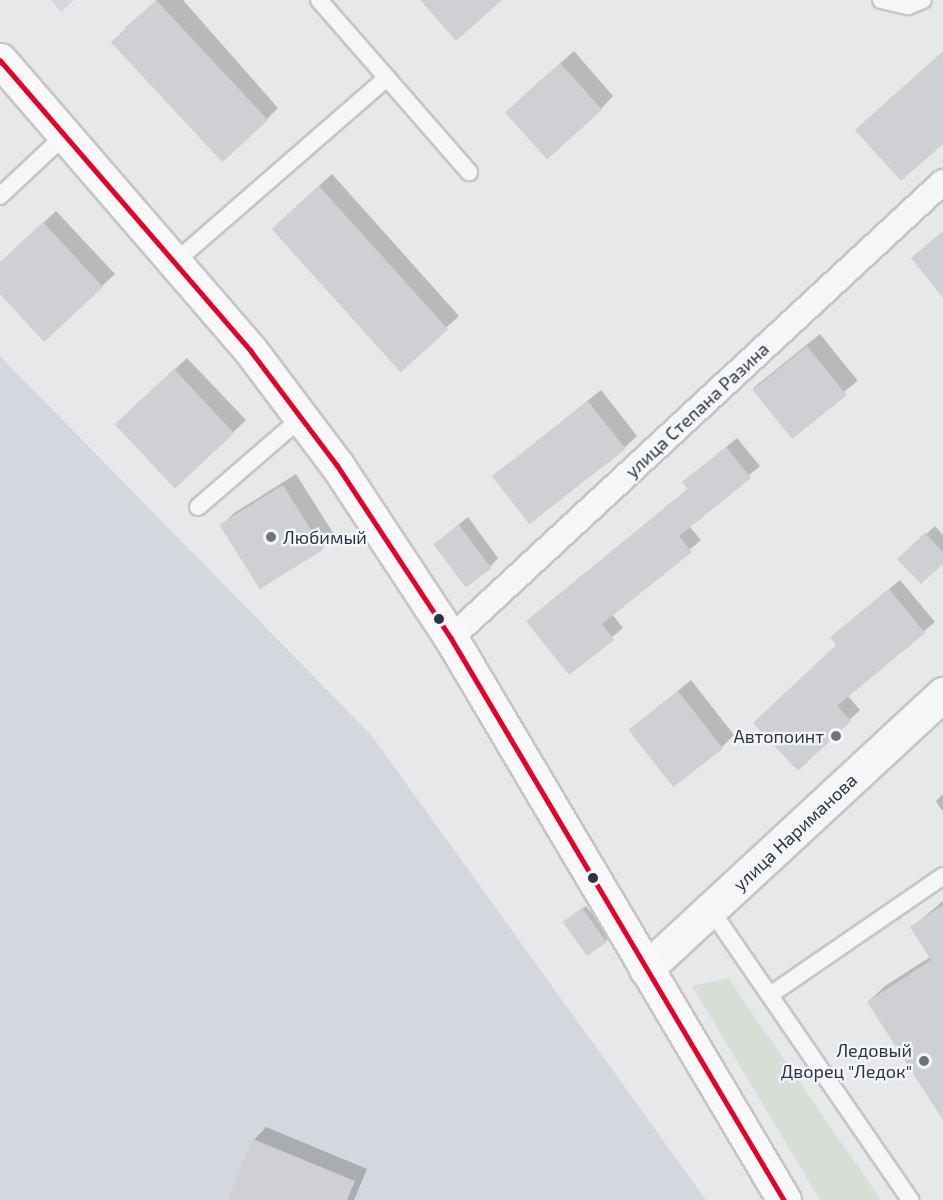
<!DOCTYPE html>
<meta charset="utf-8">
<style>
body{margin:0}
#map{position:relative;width:943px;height:1200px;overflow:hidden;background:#e6e8ea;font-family:"Exo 2",sans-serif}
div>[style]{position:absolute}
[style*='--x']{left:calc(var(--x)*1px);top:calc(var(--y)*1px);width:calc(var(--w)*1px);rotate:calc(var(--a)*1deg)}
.built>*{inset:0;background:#d4d7dd}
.green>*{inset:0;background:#d6ded6}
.shadow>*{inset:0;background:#0003;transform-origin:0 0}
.building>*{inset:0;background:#ced0d3;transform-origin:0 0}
.roads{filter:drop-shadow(2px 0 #c4c6c8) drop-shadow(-2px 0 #c4c6c8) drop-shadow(0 2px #c4c6c8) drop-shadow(0 -2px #c4c6c8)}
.service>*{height:16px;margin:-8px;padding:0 8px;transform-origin:8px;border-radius:8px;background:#f5f6f7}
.pedestrian>*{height:24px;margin:-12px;padding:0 12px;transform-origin:12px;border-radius:12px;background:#f5f6f7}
.minor>*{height:33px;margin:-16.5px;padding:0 16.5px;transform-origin:16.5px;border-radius:16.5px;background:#f5f6f7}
.secondary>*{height:33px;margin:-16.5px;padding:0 16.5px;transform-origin:16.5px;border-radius:16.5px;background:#f8f8f8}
.bus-1>*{height:4.5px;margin:-2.25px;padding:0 2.25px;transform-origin:2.25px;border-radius:2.25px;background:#e4002b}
.dots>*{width:16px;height:16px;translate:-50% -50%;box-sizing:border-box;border:3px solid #f4f6f9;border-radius:50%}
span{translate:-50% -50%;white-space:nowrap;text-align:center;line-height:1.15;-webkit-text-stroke:4.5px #f4f6f9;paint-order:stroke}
.street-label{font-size:18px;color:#2b3445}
.poi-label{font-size:18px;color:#2b3445}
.left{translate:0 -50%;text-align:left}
.right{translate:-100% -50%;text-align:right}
</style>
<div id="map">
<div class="built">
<div style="clip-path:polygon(51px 0,74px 0,61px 12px)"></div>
<div style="clip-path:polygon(0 356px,372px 736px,706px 1200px,0 1200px)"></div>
</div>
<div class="green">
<div style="clip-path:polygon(729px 978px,741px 997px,881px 1200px,820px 1200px,692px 986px)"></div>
</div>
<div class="shadow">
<div style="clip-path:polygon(157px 0,183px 0,278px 108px,266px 120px,125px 28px)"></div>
<div style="clip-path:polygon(574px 51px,613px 96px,601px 109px,520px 99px)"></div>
<div style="clip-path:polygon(332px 174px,459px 316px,399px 370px,286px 216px)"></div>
<div style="clip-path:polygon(56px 211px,115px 274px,102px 286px,0 292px,0 263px)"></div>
<div style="left:820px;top:334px;width:60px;height:86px;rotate:51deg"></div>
<div style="clip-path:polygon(187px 358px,246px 420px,176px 487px,130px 411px)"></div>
<div style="clip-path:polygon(601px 390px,637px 436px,624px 448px,494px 476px)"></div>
<div style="clip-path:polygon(737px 438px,760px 466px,689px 526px,701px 540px,612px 614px,623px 628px,569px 673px,539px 611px,689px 488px,684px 482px)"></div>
<div style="clip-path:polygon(296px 474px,335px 536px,322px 548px,260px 588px,221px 526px,234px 513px)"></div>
<div style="clip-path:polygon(468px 517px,498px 558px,490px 567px,435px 544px)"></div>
<div style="clip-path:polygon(935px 526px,943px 535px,943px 562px,908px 551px)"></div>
<div style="clip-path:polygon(900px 580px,935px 622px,847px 695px,860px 710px,798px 769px,843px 627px)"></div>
<div style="clip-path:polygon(691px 680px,734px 735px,722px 747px,631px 730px)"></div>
<div style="clip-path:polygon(943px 794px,943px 812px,936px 801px)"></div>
<div style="clip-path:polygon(943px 901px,943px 1117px,868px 1002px,885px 986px,930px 957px,912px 927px)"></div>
<div style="clip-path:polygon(586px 906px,610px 937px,606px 941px,568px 919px)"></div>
<div style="clip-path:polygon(266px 1127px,367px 1169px,354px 1200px,236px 1200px,254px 1140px)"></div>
</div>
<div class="building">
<div style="left:156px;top:0;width:164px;height:62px;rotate:47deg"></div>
<div style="clip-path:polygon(420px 0,502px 0,456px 41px)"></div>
<div style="clip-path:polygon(943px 51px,943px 144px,901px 181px,855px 130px)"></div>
<div style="left:560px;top:63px;width:63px;height:74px;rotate:48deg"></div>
<div style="left:319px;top:186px;width:193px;height:64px;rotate:48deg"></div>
<div style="clip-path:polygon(43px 222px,103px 287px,44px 342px,0 294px,0 262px)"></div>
<div style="clip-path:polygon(943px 231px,943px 298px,911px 258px)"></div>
<div style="left:807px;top:346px;width:63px;height:70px;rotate:51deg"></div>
<div style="left:174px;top:369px;width:88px;height:81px;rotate:47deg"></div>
<div style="left:588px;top:401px;width:61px;height:122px;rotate:52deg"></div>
<div style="clip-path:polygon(726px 447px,751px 478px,679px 536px,692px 552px,602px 624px,614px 640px,569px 675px,526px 621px,688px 489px,682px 482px)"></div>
<div style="left:283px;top:485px;width:76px;height:75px;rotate:58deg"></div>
<div style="left:459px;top:525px;width:54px;height:32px;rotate:53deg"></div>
<div style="clip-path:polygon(925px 533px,943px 552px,943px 564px,921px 584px,897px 559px)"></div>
<div style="clip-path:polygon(889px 589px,925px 633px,837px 706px,851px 721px,798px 771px,753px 723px,836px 645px,830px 637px)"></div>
<div style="left:678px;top:691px;width:73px;height:63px;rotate:52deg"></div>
<div style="clip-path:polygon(943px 905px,943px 1120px,867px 1002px,931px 960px,910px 927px)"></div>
<div style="left:582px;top:908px;width:42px;height:24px;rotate:54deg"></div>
<div style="clip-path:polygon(253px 1139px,355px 1181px,347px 1200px,228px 1200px)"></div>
</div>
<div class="roads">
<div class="service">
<div style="--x:881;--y:0;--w:28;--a:13"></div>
<div style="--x:908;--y:6;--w:16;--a:-22"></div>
<div style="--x:387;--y:78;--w:125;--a:48.9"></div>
<div style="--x:0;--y:196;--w:89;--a:-43.2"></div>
<div style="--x:175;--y:262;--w:281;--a:-41"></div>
<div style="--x:387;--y:78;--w:103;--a:-131.1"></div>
<div style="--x:198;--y:507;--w:136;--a:-40.8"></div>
<div style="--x:711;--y:910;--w:352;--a:55.5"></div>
<div style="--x:770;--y:995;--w:210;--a:-34.5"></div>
</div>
<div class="pedestrian">
<div style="--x:451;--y:638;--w:671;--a:-42.83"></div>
</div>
<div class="minor">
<div style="--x:646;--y:969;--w:405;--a:-42.8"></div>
</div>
<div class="secondary">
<div style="--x:0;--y:60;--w:384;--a:49.2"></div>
<div style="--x:251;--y:351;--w:143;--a:53"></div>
<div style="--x:337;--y:465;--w:207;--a:56.6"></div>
<div style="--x:451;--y:638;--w:653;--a:59.35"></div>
</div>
</div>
<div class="bus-1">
<div style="--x:0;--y:60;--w:384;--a:49.2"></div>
<div style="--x:251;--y:351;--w:143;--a:53"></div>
<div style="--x:337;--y:465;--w:207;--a:56.6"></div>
<div style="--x:451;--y:638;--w:653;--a:59.35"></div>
</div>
<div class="dots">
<div style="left:271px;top:537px;background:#6c737f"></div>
<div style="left:439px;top:619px;background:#2b3445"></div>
<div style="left:836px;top:736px;background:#6c737f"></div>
<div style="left:593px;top:878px;background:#2b3445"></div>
<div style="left:924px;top:1061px;background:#6c737f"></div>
</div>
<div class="street-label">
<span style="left:697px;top:410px;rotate:-43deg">улица Степана Разина</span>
<span style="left:795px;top:832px;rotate:-43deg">улица Нариманова</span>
</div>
<div class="poi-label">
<span class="left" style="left:283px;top:537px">Любимый</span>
<span class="right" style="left:824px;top:736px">Автопоинт</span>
<span class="right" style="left:912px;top:1061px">Ледовый<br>Дворец "Ледок"</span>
</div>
</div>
